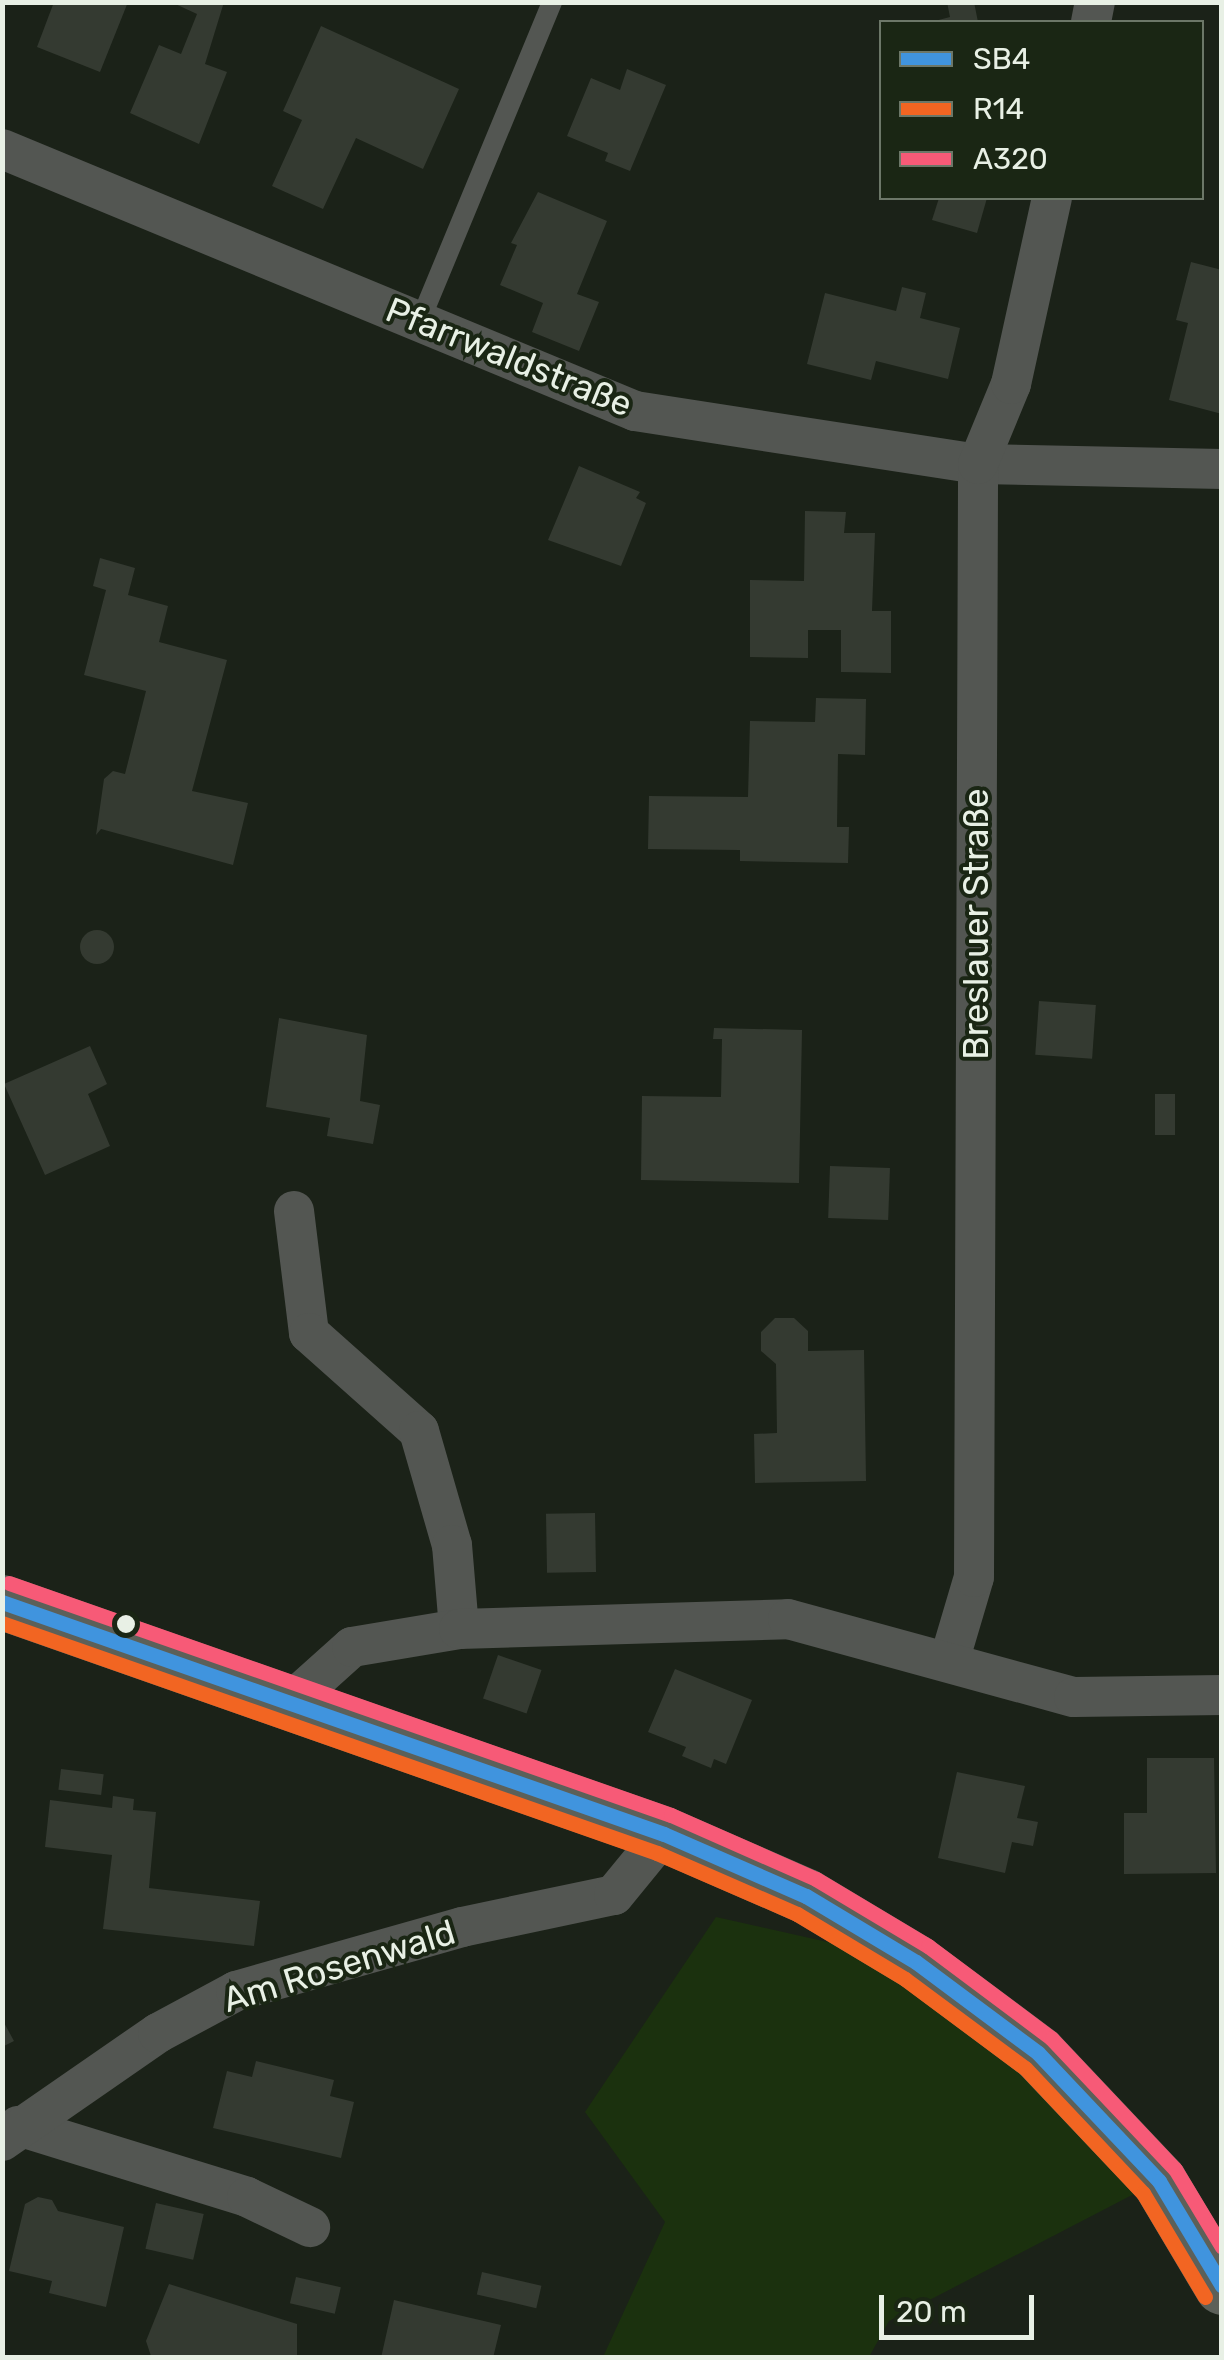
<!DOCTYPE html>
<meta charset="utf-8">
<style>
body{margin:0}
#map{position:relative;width:1224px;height:2360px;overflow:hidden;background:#1b2218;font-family:Rubik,sans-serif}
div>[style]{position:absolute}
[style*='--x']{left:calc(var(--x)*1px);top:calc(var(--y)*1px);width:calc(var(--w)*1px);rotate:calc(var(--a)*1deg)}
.green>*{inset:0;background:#1b310e}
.building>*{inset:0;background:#343a31;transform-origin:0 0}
.round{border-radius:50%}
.service>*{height:20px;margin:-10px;padding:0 10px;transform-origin:10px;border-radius:10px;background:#535652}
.minor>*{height:40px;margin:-20px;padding:0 20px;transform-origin:20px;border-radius:20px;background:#535652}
.primary>*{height:55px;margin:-27.5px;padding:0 27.5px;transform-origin:27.5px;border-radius:27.5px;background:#5c6059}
.bus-1>*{height:15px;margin:-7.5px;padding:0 7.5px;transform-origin:7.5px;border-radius:7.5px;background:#4094de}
.bus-2>*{height:15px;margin:-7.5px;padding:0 7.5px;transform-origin:7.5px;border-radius:7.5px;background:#f26522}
.bus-3>*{height:15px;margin:-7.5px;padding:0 7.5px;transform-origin:7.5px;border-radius:7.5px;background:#f75a77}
.dots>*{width:28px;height:28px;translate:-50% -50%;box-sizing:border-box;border:5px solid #1a2614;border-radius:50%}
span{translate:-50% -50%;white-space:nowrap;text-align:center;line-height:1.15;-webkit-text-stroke:8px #1a2614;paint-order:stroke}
.street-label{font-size:35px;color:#e8f0e5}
.frame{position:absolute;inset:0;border:5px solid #e8f0e5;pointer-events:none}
.legend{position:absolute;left:879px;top:20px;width:325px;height:180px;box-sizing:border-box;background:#1a2614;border:2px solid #6c7768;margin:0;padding:12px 18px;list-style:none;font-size:30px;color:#e8f0e5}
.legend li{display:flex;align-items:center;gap:20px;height:50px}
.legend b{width:50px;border:2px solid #6c7768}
.scale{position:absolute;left:879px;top:2295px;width:155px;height:45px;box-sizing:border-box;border:5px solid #e8f0e5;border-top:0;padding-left:12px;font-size:30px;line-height:35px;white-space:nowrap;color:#e8f0e5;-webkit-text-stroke:8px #1a2614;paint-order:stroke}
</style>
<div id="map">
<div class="green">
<div style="clip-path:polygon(716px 1917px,916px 1962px,1159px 2181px,889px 2321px,869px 2357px,603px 2357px,665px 2222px,585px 2112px)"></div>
</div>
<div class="building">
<div style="clip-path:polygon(54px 2px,128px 2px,100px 72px,37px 47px)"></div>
<div style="clip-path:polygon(171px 2px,224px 2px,205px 64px,227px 72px,199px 144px,130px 113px,159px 45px,181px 54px,197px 14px)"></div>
<div style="clip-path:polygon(947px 2px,974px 2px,978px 22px,931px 22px,950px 17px)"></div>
<div style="clip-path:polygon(321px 26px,459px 89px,423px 169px,356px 138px,323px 209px,272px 186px,302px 120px,283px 111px)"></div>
<div style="clip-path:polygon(627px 69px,666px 85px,630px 171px,605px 161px,608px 153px,567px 136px,591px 78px,620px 90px)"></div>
<div style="clip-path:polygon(538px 192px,607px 221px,577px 294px,599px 302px,579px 351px,532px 332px,543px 303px,500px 285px,517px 245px,511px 243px)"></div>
<div style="clip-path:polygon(939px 198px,987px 198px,977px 233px,932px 220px)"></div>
<div style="clip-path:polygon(1191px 262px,1222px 270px,1222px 414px,1169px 400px,1188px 323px,1176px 320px)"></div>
<div style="clip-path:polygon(902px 287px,926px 293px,920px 318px,960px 328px,948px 379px,876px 361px,871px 380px,807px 364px,825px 293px,896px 311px)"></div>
<div style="clip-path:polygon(579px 466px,640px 492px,636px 498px,646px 503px,621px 566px,548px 540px)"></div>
<div style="clip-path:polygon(805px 511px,846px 512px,844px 533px,875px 533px,872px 611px,891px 611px,891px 673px,841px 672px,841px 630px,808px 630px,808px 658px,750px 657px,750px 580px,804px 581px)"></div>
<div style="clip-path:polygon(100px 558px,135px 568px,128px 595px,168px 606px,159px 642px,227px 660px,192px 791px,248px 803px,233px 865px,101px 829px,96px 835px,104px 779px,113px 771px,125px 774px,146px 691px,84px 675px,106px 590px,93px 586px)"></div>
<div style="clip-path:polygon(816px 698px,866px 699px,865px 755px,838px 754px,837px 827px,849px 827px,848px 863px,740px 861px,740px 850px,648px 849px,649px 796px,748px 797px,750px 721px,815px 722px)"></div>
<div class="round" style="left:80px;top:930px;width:34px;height:34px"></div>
<div style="left:1039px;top:1001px;width:57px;height:54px;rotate:4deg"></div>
<div style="clip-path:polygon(279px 1018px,367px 1035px,360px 1101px,380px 1105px,373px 1144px,327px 1136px,330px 1118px,266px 1107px)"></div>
<div style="clip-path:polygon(714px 1028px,802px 1030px,799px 1183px,641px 1180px,642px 1096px,721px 1097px,722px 1039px,713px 1039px)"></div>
<div style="clip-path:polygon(90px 1046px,107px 1084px,88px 1094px,110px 1146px,45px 1175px,4px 1084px)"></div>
<div style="left:1155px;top:1094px;width:20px;height:41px"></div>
<div style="left:830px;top:1166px;width:60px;height:52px;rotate:2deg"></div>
<div style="clip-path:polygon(775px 1318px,794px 1318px,808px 1331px,808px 1351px,864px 1350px,866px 1481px,755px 1483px,754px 1434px,777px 1433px,776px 1364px,761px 1351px,761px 1332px)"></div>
<div style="left:595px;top:1513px;width:59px;height:49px;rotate:89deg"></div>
<div style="left:498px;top:1655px;width:46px;height:46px;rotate:19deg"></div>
<div style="clip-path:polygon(675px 1669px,752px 1700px,726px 1764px,714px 1759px,711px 1768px,682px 1756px,686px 1747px,648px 1732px)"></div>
<div style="clip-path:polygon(1147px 1758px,1214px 1758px,1216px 1873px,1124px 1874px,1124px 1813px,1147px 1813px)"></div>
<div style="left:61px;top:1769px;width:43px;height:21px;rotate:7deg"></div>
<div style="clip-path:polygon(957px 1772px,1025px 1786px,1017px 1818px,1038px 1822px,1033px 1846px,1012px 1842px,1005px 1873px,938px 1858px)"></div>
<div style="clip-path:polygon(113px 1796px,134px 1799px,133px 1810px,156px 1812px,149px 1888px,260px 1901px,254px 1946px,103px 1929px,112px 1855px,45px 1847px,50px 1800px,112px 1808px)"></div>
<div style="clip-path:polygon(2px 2019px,14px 2041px,2px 2047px)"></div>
<div style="clip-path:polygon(256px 2061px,334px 2080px,330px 2096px,354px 2102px,341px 2158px,213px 2128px,227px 2071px,252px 2077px)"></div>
<div style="clip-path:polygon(38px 2197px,52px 2200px,58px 2211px,124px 2227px,106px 2307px,49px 2293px,52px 2281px,9px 2271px,25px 2204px)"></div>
<div style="left:156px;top:2203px;width:49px;height:47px;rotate:13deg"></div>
<div style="left:482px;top:2272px;width:61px;height:23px;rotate:13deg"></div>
<div style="left:296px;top:2277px;width:46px;height:27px;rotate:13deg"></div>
<div style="clip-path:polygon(169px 2284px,297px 2324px,297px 2358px,151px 2356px,146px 2341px)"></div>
<div style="clip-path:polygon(394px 2300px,501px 2325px,493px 2358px,381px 2358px)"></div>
</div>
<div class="service">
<div style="--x:420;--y:321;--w:345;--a:-67.5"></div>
</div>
<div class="minor">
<div style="--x:1091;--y:22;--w:20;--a:-79"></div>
<div style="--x:2;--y:149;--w:685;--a:22.48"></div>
<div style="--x:635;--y:411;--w:347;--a:8.8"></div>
<div style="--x:978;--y:464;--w:244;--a:1.2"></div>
<div style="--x:294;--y:1211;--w:123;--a:83"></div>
<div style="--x:309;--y:1333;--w:147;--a:41.7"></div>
<div style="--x:419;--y:1431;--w:119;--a:73.9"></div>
<div style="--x:452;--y:1545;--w:84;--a:85.2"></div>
<div style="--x:950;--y:1658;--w:84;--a:-73.5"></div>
<div style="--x:974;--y:1577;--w:1113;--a:-89.79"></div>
<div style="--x:978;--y:464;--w:87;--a:-67.6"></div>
<div style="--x:1011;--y:384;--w:190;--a:-77.6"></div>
<div style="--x:294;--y:1699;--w:78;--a:-41.9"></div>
<div style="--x:352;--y:1647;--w:109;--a:-9.5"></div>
<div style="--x:459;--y:1629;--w:329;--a:-1.7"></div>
<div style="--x:788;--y:1619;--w:296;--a:15.3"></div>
<div style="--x:1074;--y:1697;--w:148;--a:-0.8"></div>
<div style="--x:18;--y:2126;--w:240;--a:17.2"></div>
<div style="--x:247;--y:2197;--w:70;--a:25.5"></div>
<div style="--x:2;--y:2141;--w:190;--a:-34.7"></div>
<div style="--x:158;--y:2033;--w:89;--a:-28.3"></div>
<div style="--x:236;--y:1991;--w:235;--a:-15.8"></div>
<div style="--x:462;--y:1927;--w:155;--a:-11.9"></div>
<div style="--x:614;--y:1895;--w:79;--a:-50.7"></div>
</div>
<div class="primary">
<div style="--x:2;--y:1602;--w:701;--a:19.31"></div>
<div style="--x:664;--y:1834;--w:155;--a:23.6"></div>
<div style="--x:806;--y:1896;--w:128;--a:31"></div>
<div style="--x:916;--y:1962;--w:152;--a:36.7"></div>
<div style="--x:1038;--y:2053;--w:176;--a:46.6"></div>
<div style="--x:1159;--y:2181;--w:123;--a:59.3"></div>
</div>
<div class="bus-1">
<div style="--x:2;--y:1602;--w:701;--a:19.31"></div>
<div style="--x:664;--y:1834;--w:155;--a:23.6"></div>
<div style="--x:806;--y:1896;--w:128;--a:31"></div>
<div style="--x:916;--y:1962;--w:152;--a:36.7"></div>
<div style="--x:1038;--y:2053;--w:176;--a:46.6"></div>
<div style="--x:1159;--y:2181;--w:122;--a:59"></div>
</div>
<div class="bus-2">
<div style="--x:2;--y:1623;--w:694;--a:19.35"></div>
<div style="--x:657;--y:1853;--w:153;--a:23.5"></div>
<div style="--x:797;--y:1914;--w:126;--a:31"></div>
<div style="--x:905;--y:1979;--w:149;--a:36.6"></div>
<div style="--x:1025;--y:2068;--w:172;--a:46.7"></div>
<div style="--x:1143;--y:2193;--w:121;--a:59.2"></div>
</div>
<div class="bus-3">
<div style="--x:9;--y:1583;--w:701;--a:19.31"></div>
<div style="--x:671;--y:1815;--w:158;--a:23.8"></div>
<div style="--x:816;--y:1879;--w:131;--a:30.9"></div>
<div style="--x:928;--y:1946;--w:154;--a:36.8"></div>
<div style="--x:1051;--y:2038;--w:180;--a:46.6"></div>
<div style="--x:1175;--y:2169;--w:91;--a:58.9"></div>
</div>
<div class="dots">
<div style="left:126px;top:1624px;background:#e8f0e5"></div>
</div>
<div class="street-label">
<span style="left:509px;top:357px;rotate:22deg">Pfarrwaldstraße</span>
<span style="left:976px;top:924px;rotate:-90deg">Breslauer Straße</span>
<span style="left:339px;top:1966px;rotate:-17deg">Am Rosenwald</span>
</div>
<div class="frame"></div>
<ul class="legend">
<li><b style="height:12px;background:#4094de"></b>SB4</li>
<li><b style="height:12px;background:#f26522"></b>R14</li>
<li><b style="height:12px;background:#f75a77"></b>A320</li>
</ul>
<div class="scale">20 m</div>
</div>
